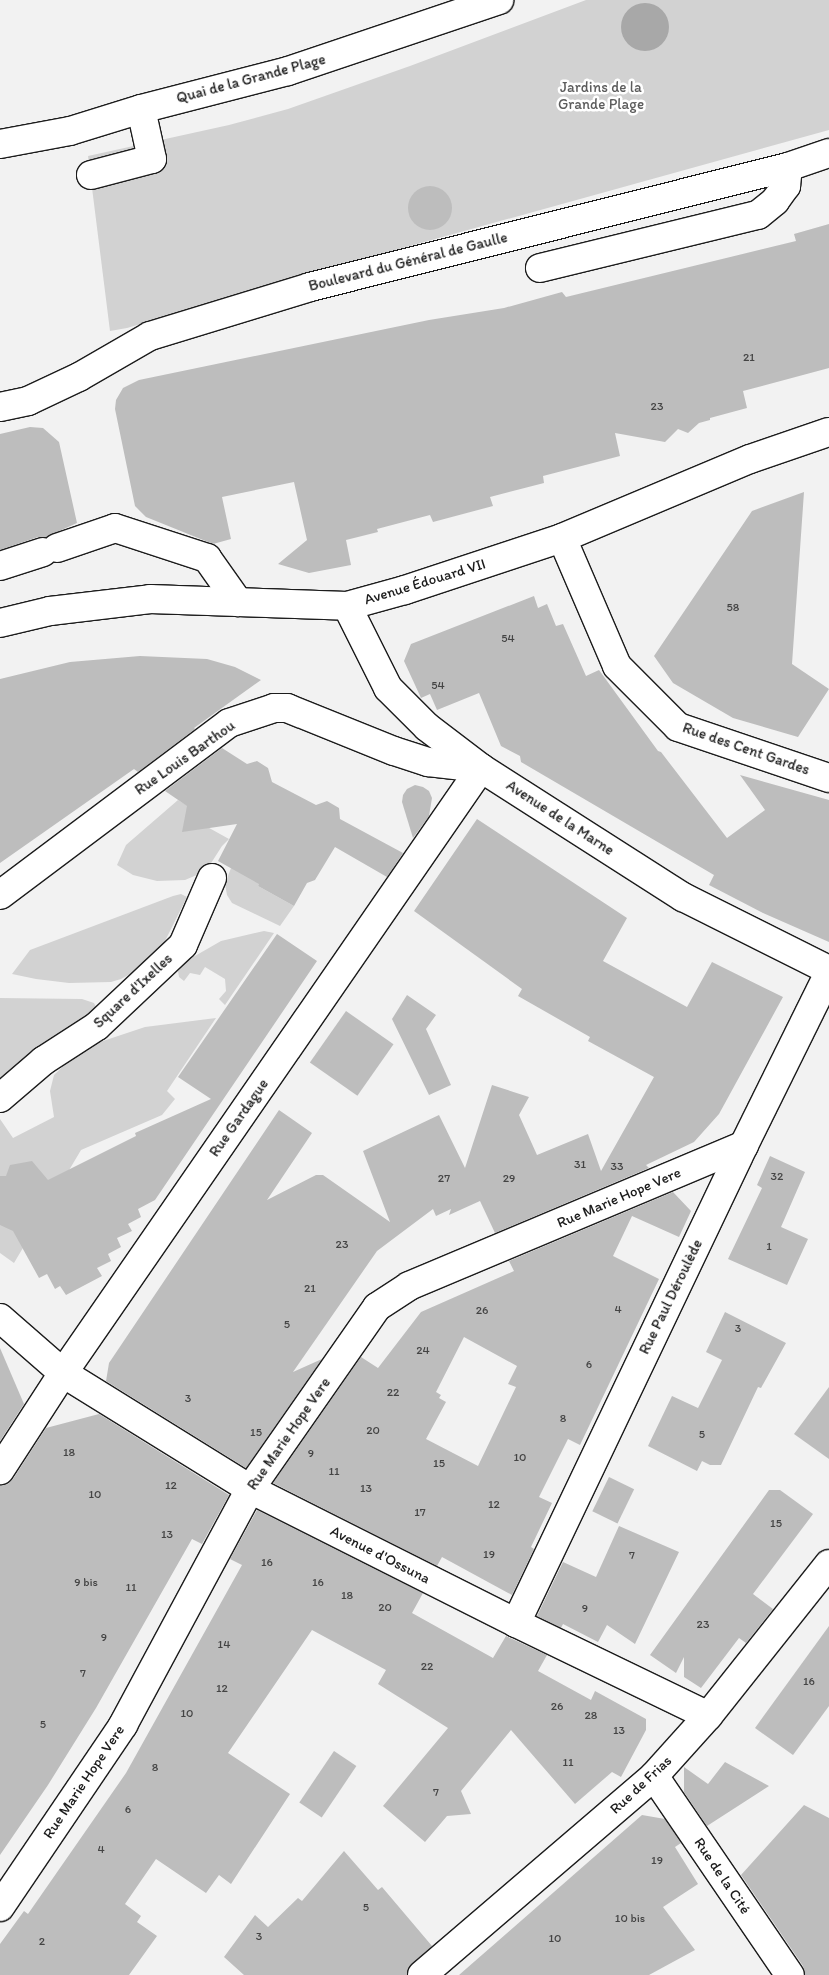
<!DOCTYPE html>
<meta charset="utf-8">
<style>
body{margin:0}
#map{position:relative;width:829px;height:1975px;overflow:hidden;background:#f2f2f2;font-family:Itim,sans-serif}
div>[style]{position:absolute}
[style*='--x']{left:calc(var(--x)*1px);top:calc(var(--y)*1px);width:calc(var(--w)*1px);rotate:calc(var(--a)*1deg)}
.green>*{inset:0;background:#d2d2d2}
.water>*{inset:0;background:#a8a8a8}
.round{border-radius:50%}
.building>*{inset:0;background:#bdbdbd;transform-origin:0 0}
.roads{filter:drop-shadow(1px 0 #1c1c1c) drop-shadow(-1px 0 #1c1c1c) drop-shadow(0 1px #1c1c1c) drop-shadow(0 -1px #1c1c1c)}
.minor>*{height:28px;margin:-14px;padding:0 14px;transform-origin:14px;border-radius:14px;background:#fff}
.major>*{height:28px;margin:-14px;padding:0 14px;transform-origin:14px;border-radius:14px;background:#fff}
span{translate:-50% -50%;white-space:nowrap;text-align:center;line-height:1.15;-webkit-text-stroke:5px #fff;paint-order:stroke}
.number-label{font-size:12px;color:#444}
.number-label span{-webkit-text-stroke-width:0}
.street-label{font-size:15px;color:#1c1c1c}
.park-label{font-size:15px;color:#5c5c5c}
</style>
<div id="map">
<div class="green">
<div style="clip-path:polygon(586px 0,829px 0,829px 130px,374px 256px,127px 328px,110px 331px,88px 156px,229px 125px,288px 109px,410px 66px)"></div>
<div style="clip-path:polygon(178px 800px,198px 812px,202px 824px,229px 839px,222px 846px,206px 871px,185px 880px,157px 881px,133px 875px,117px 865px,126px 845px)"></div>
<div style="clip-path:polygon(271px 863px,258px 886px,294px 906px,280px 926px,232px 903px,227px 895px,225px 884px,231px 868px)"></div>
<div style="clip-path:polygon(181px 894px,187px 897px,164px 943px,143px 967px,121px 979px,111px 982px,69px 983px,36px 979px,12px 974px,30px 950px,173px 896px)"></div>
<div style="clip-path:polygon(264px 931px,274px 933px,225px 1005px,219px 999px,226px 991px,225px 979px,205px 967px,200px 975px,190px 973px,184px 981px,179px 977px,178px 971px,188px 960px,221px 941px)"></div>
<div style="clip-path:polygon(0 998px,82px 999px,94px 1003px,97px 1009px,92px 1015px,0 1083px)"></div>
<div style="clip-path:polygon(216px 1018px,167px 1091px,175px 1099px,162px 1115px,81px 1150px,14px 1263px,0 1253px,0 1119px,13px 1138px,54px 1117px,50px 1091px,54px 1075px,82px 1048px,145px 1027px)"></div>
</div>
<div class="water">
<div class="round" style="left:621px;top:3px;width:48px;height:48px"></div>
</div>
<div class="building">
<div class="round" style="left:408px;top:186px;width:44px;height:44px"></div>
<div style="clip-path:polygon(829px 224px,829px 368px,743px 391px,747px 408px,710px 418px,710px 420px,699px 423px,688px 433px,678px 429px,665px 442px,615px 433px,620px 456px,543px 476px,544px 483px,490px 497px,493px 506px,433px 522px,430px 515px,377px 529px,378px 532px,346px 540px,351px 565px,309px 573px,278px 564px,307px 540px,294px 482px,222px 497px,231px 539px,213px 544px,146px 517px,135px 506px,115px 409px,116px 400px,123px 388px,139px 380px,429px 320px,504px 308px,562px 292px,566px 297px,796px 241px,794px 234px)"></div>
<div style="clip-path:polygon(30px 427px,43px 428px,59px 442px,77px 523px,46px 537px,38px 537px,0 550px,0 434px)"></div>
<div style="clip-path:polygon(804px 492px,792px 664px,829px 689px,798px 737px,733px 718px,673px 683px,654px 656px,752px 511px)"></div>
<div style="clip-path:polygon(534px 596px,538px 608px,547px 604px,556px 626px,563px 624px,586px 676px,599px 670px,658px 751px,661px 752px,727px 838px,765px 810px,740px 775px,829px 800px,829px 942px,763px 913px,709px 885px,714px 875px,521px 762px,520px 756px,501px 746px,479px 693px,437px 710px,430px 694px,421px 698px,404px 661px,411px 644px)"></div>
<div style="clip-path:polygon(140px 656px,207px 659px,235px 667px,261px 680px,194px 728px,195px 729px,138px 772px,134px 769px,0 863px,0 679px,70px 662px)"></div>
<div style="clip-path:polygon(222px 748px,247px 764px,257px 761px,268px 768px,272px 782px,316px 805px,327px 801px,339px 808px,340px 819px,403px 853px,387px 877px,335px 847px,315px 880px,307px 883px,294px 906px,258px 886px,259px 884px,218px 861px,237px 824px,182px 832px,187px 806px,165px 791px)"></div>
<div style="clip-path:polygon(415px 785px,423px 787px,429px 791px,432px 798px,429px 816px,413px 838px,402px 802px,403px 795px,407px 789px)"></div>
<div style="clip-path:polygon(477px 819px,627px 918px,603px 961px,687px 1007px,712px 962px,783px 997px,719px 1114px,694px 1142px,646px 1165px,649px 1168px,495px 1233px,480px 1201px,449px 1215px,451px 1209px,436px 1216px,433px 1209px,377px 1251px,293px 1372px,322px 1359px,246px 1468px,106px 1381px,109px 1363px,279px 1110px,312px 1133px,267px 1200px,316px 1175px,323px 1175px,390px 1222px,363px 1151px,439px 1115px,465px 1168px,492px 1085px,529px 1097px,519px 1115px,537px 1155px,588px 1134px,601px 1171px,654px 1077px,588px 1041px,590px 1037px,518px 996px,522px 989px,414px 911px)"></div>
<div style="clip-path:polygon(277px 934px,317px 961px,155px 1200px,138px 1209px,141px 1217px,128px 1224px,132px 1231px,117px 1238px,121px 1247px,108px 1254px,111px 1261px,97px 1268px,102px 1276px,66px 1295px,60px 1286px,55px 1289px,47px 1274px,39px 1278px,13px 1231px,0 1225px,0 1176px,6px 1176px,10px 1165px,32px 1161px,48px 1180px,136px 1136px,135px 1133px,211px 1099px,178px 1077px)"></div>
<div style="clip-path:polygon(407px 995px,436px 1015px,426px 1029px,451px 1085px,429px 1095px,392px 1019px)"></div>
<div style="left:346px;top:1011px;width:58px;height:63px;rotate:35deg"></div>
<div style="clip-path:polygon(770px 1156px,805px 1172px,781px 1227px,808px 1239px,787px 1285px,728px 1259px,762px 1188px,757px 1185px)"></div>
<div style="clip-path:polygon(evenodd,673px 1192px,691px 1211px,679px 1237px,632px 1216px,613px 1256px,659px 1279px,580px 1445px,568px 1439px,539px 1497px,552px 1503px,531px 1547px,534px 1549px,512px 1595px,442px 1557px,437px 1566px,273px 1483px,361px 1357px,378px 1368px,421px 1312px,514px 1271px,509px 1261px,673px 1192px,464px 1337px,517px 1366px,508px 1384px,516px 1387px,478px 1466px,426px 1439px,446px 1402px,439px 1398px,441px 1395px,436px 1392px,464px 1337px)"></div>
<div style="clip-path:polygon(725px 1312px,786px 1343px,761px 1388px,758px 1387px,721px 1465px,710px 1465px,702px 1461px,697px 1471px,648px 1446px,672px 1396px,698px 1408px,722px 1360px,706px 1352px)"></div>
<div style="clip-path:polygon(0 1348px,24px 1404px,0 1441px)"></div>
<div style="clip-path:polygon(829px 1387px,829px 1459px,794px 1434px)"></div>
<div style="clip-path:polygon(99px 1414px,229px 1495px,202px 1544px,192px 1539px,96px 1708px,48px 1785px,0 1855px,0 1486px,8px 1484px,13px 1479px,46px 1428px)"></div>
<div style="left:609px;top:1477px;width:28px;height:38px;rotate:26deg"></div>
<div style="clip-path:polygon(769px 1490px,780px 1490px,813px 1514px,753px 1594px,773px 1609px,746px 1643px,739px 1638px,701px 1688px,684px 1677px,684px 1657px,676px 1673px,650px 1655px)"></div>
<div style="clip-path:polygon(257px 1510px,423px 1593px,412px 1613px,493px 1658px,506px 1636px,547px 1655px,538px 1671px,591px 1700px,595px 1691px,646px 1719px,646px 1730px,621px 1777px,612px 1772px,575px 1804px,511px 1730px,461px 1791px,471px 1814px,447px 1816px,425px 1842px,383px 1806px,448px 1728px,378px 1684px,386px 1670px,312px 1630px,228px 1753px,290px 1794px,231px 1884px,219px 1875px,206px 1893px,156px 1859px,125px 1904px,141px 1916px,137px 1922px,157px 1936px,129px 1975px,0 1975px,0 1944px,24px 1911px,28px 1914px,126px 1773px,242px 1565px,230px 1559px)"></div>
<div style="clip-path:polygon(619px 1526px,679px 1552px,635px 1644px,607px 1625px,598px 1642px,563px 1624px,561px 1628px,537px 1616px,563px 1562px,596px 1577px)"></div>
<div style="clip-path:polygon(829px 1626px,829px 1706px,793px 1755px,755px 1728px)"></div>
<div style="left:334px;top:1751px;width:27px;height:62px;rotate:34deg"></div>
<div style="clip-path:polygon(725px 1762px,769px 1786px,707px 1826px,684px 1792px,684px 1767px,708px 1784px)"></div>
<div style="clip-path:polygon(804px 1805px,829px 1818px,829px 1975px,805px 1975px,803px 1966px,741px 1875px)"></div>
<div style="clip-path:polygon(642px 1815px,665px 1819px,681px 1843px,675px 1847px,698px 1884px,663px 1907px,695px 1950px,649px 1975px,459px 1975px)"></div>
<div style="clip-path:polygon(344px 1851px,378px 1890px,382px 1887px,432px 1946px,412px 1964px,407px 1975px,244px 1975px,224px 1957px,255px 1915px,268px 1927px,298px 1898px,302px 1901px)"></div>
</div>
<div class="roads">
<div class="minor">
<div style="--x:0;--y:144;--w:71;--a:-10.5"></div>
<div style="--x:70;--y:131;--w:74;--a:-17.2"></div>
<div style="--x:141;--y:109;--w:152;--a:-14.5"></div>
<div style="--x:288;--y:71;--w:223;--a:-18.6"></div>
<div style="--x:91;--y:175;--w:63;--a:-14.7"></div>
<div style="--x:152;--y:159;--w:51;--a:-102.4"></div>
<div style="--x:540;--y:268;--w:224;--a:-13.7"></div>
<div style="--x:758;--y:215;--w:22;--a:-39"></div>
<div style="--x:775;--y:201;--w:19;--a:-54"></div>
<div style="--x:786;--y:186;--w:19;--a:-84"></div>
<div style="--x:0;--y:407;--w:29;--a:-12"></div>
<div style="--x:28;--y:401;--w:56;--a:-25.2"></div>
<div style="--x:79;--y:377;--w:82;--a:-30"></div>
<div style="--x:150;--y:336;--w:167;--a:-17"></div>
<div style="--x:310;--y:287;--w:493;--a:-14.1"></div>
<div style="--x:788;--y:167;--w:43;--a:-18.9"></div>
<div style="--x:562;--y:538;--w:139;--a:66.7"></div>
<div style="--x:617;--y:666;--w:86;--a:45"></div>
<div style="--x:678;--y:727;--w:159;--a:18.7"></div>
<div style="--x:57;--y:548;--w:61;--a:-19"></div>
<div style="--x:115;--y:528;--w:97;--a:18.1"></div>
<div style="--x:207;--y:558;--w:54;--a:54.8"></div>
<div style="--x:0;--y:566;--w:45;--a:-18"></div>
<div style="--x:0;--y:895;--w:286;--a:-36.9"></div>
<div style="--x:229;--y:723;--w:47;--a:-18.4"></div>
<div style="--x:274;--y:708;--w:13;--a:0"></div>
<div style="--x:287;--y:708;--w:115;--a:21.9"></div>
<div style="--x:394;--y:751;--w:36;--a:18"></div>
<div style="--x:428;--y:762;--w:53;--a:6.5"></div>
<div style="--x:481;--y:768;--w:735;--a:124.64"></div>
<div style="--x:63;--y:1373;--w:116;--a:123"></div>
<div style="--x:0;--y:1098;--w:57;--a:-40.7"></div>
<div style="--x:43;--y:1061;--w:64;--a:-32.9"></div>
<div style="--x:97;--y:1026;--w:118;--a:-43.3"></div>
<div style="--x:183;--y:945;--w:73;--a:-66.6"></div>
<div style="--x:0;--y:1318;--w:84;--a:41.1"></div>
<div style="--x:63;--y:1373;--w:220;--a:31.8"></div>
<div style="--x:250;--y:1489;--w:298;--a:26.7"></div>
<div style="--x:516;--y:1623;--w:213;--a:25.8"></div>
<div style="--x:516;--y:1623;--w:530;--a:-64.5"></div>
<div style="--x:744;--y:1145;--w:192;--a:-63.7"></div>
<div style="--x:654;--y:1776;--w:241;--a:55.7"></div>
<div style="--x:0;--y:1907;--w:220;--a:-55.9"></div>
<div style="--x:123;--y:1725;--w:268;--a:-61.7"></div>
<div style="--x:250;--y:1489;--w:222;--a:-55.1"></div>
<div style="--x:377;--y:1307;--w:38;--a:-33"></div>
<div style="--x:409;--y:1286;--w:363;--a:-22.8"></div>
<div style="--x:422;--y:1975;--w:306;--a:-40.6"></div>
<div style="--x:654;--y:1776;--w:81;--a:-48"></div>
<div style="--x:708;--y:1716;--w:194;--a:-51.5"></div>
</div>
<div class="major">
<div style="--x:347;--y:606;--w:92;--a:63.4"></div>
<div style="--x:388;--y:688;--w:55;--a:45"></div>
<div style="--x:427;--y:727;--w:68;--a:37.2"></div>
<div style="--x:481;--y:768;--w:240;--a:32.6"></div>
<div style="--x:683;--y:897;--w:163;--a:26.6"></div>
<div style="--x:0;--y:623;--w:51;--a:-13.5"></div>
<div style="--x:50;--y:611;--w:101;--a:-6.8"></div>
<div style="--x:150;--y:599;--w:197;--a:2"></div>
<div style="--x:347;--y:606;--w:60;--a:-15.4"></div>
<div style="--x:405;--y:590;--w:165;--a:-18.3"></div>
<div style="--x:562;--y:538;--w:204;--a:-22.8"></div>
<div style="--x:750;--y:459;--w:83;--a:-18.9"></div>
</div>
</div>
<div class="number-label">
<span style="left:749px;top:358px">21</span>
<span style="left:657px;top:407px">23</span>
<span style="left:733px;top:608px">58</span>
<span style="left:508px;top:639px">54</span>
<span style="left:438px;top:686px">54</span>
<span style="left:580px;top:1165px">31</span>
<span style="left:617px;top:1167px">33</span>
<span style="left:777px;top:1177px">32</span>
<span style="left:444px;top:1179px">27</span>
<span style="left:509px;top:1179px">29</span>
<span style="left:342px;top:1245px">23</span>
<span style="left:769px;top:1247px">1</span>
<span style="left:310px;top:1289px">21</span>
<span style="left:618px;top:1310px">4</span>
<span style="left:482px;top:1311px">26</span>
<span style="left:287px;top:1325px">5</span>
<span style="left:738px;top:1329px">3</span>
<span style="left:423px;top:1351px">24</span>
<span style="left:589px;top:1365px">6</span>
<span style="left:393px;top:1393px">22</span>
<span style="left:188px;top:1399px">3</span>
<span style="left:563px;top:1419px">8</span>
<span style="left:373px;top:1431px">20</span>
<span style="left:256px;top:1433px">15</span>
<span style="left:702px;top:1435px">5</span>
<span style="left:69px;top:1453px">18</span>
<span style="left:311px;top:1454px">9</span>
<span style="left:520px;top:1458px">10</span>
<span style="left:439px;top:1464px">15</span>
<span style="left:334px;top:1472px">11</span>
<span style="left:171px;top:1486px">12</span>
<span style="left:366px;top:1489px">13</span>
<span style="left:95px;top:1495px">10</span>
<span style="left:494px;top:1505px">12</span>
<span style="left:420px;top:1513px">17</span>
<span style="left:776px;top:1524px">15</span>
<span style="left:167px;top:1535px">13</span>
<span style="left:489px;top:1555px">19</span>
<span style="left:632px;top:1556px">7</span>
<span style="left:267px;top:1563px">16</span>
<span style="left:86px;top:1583px">9 bis</span>
<span style="left:318px;top:1583px">16</span>
<span style="left:131px;top:1588px">11</span>
<span style="left:347px;top:1596px">18</span>
<span style="left:385px;top:1608px">20</span>
<span style="left:585px;top:1609px">9</span>
<span style="left:703px;top:1625px">23</span>
<span style="left:104px;top:1638px">9</span>
<span style="left:224px;top:1645px">14</span>
<span style="left:427px;top:1667px">22</span>
<span style="left:83px;top:1674px">7</span>
<span style="left:809px;top:1682px">16</span>
<span style="left:222px;top:1689px">12</span>
<span style="left:557px;top:1707px">26</span>
<span style="left:187px;top:1714px">10</span>
<span style="left:591px;top:1716px">28</span>
<span style="left:43px;top:1725px">5</span>
<span style="left:619px;top:1731px">13</span>
<span style="left:568px;top:1763px">11</span>
<span style="left:155px;top:1768px">8</span>
<span style="left:436px;top:1793px">7</span>
<span style="left:128px;top:1810px">6</span>
<span style="left:101px;top:1850px">4</span>
<span style="left:657px;top:1861px">19</span>
<span style="left:366px;top:1908px">5</span>
<span style="left:630px;top:1919px">10 bis</span>
<span style="left:259px;top:1937px">3</span>
<span style="left:555px;top:1939px">10</span>
<span style="left:42px;top:1942px">2</span>
</div>
<div class="street-label">
<span style="left:251px;top:79px;rotate:-15deg">Quai de la Grande Plage</span>
<span style="left:408px;top:262px;rotate:-14deg">Boulevard du Général de Gaulle</span>
<span style="left:425px;top:582px;rotate:-17deg">Avenue Édouard VII</span>
<span style="left:746px;top:749px;rotate:19deg">Rue des Cent Gardes</span>
<span style="left:185px;top:758px;rotate:-35deg">Rue Louis Barthou</span>
<span style="left:560px;top:818px;rotate:33deg">Avenue de la Marne</span>
<span style="left:133px;top:991px;rotate:-43deg">Square d'Ixelles</span>
<span style="left:239px;top:1118px;rotate:-55deg">Rue Gardague</span>
<span style="left:619px;top:1198px;rotate:-23deg">Rue Marie Hope Vere</span>
<span style="left:671px;top:1297px;rotate:-64deg">Rue Paul Déroulède</span>
<span style="left:289px;top:1434px;rotate:-55deg">Rue Marie Hope Vere</span>
<span style="left:380px;top:1555px;rotate:27deg">Avenue d'Ossuna</span>
<span style="left:84px;top:1782px;rotate:-56deg">Rue Marie Hope Vere</span>
<span style="left:641px;top:1785px;rotate:-43deg">Rue de Frias</span>
<span style="left:722px;top:1876px;rotate:56deg">Rue de la Cité</span>
</div>
<div class="park-label">
<span style="left:601px;top:96px">Jardins de la<br>Grande Plage</span>
</div>
</div>
